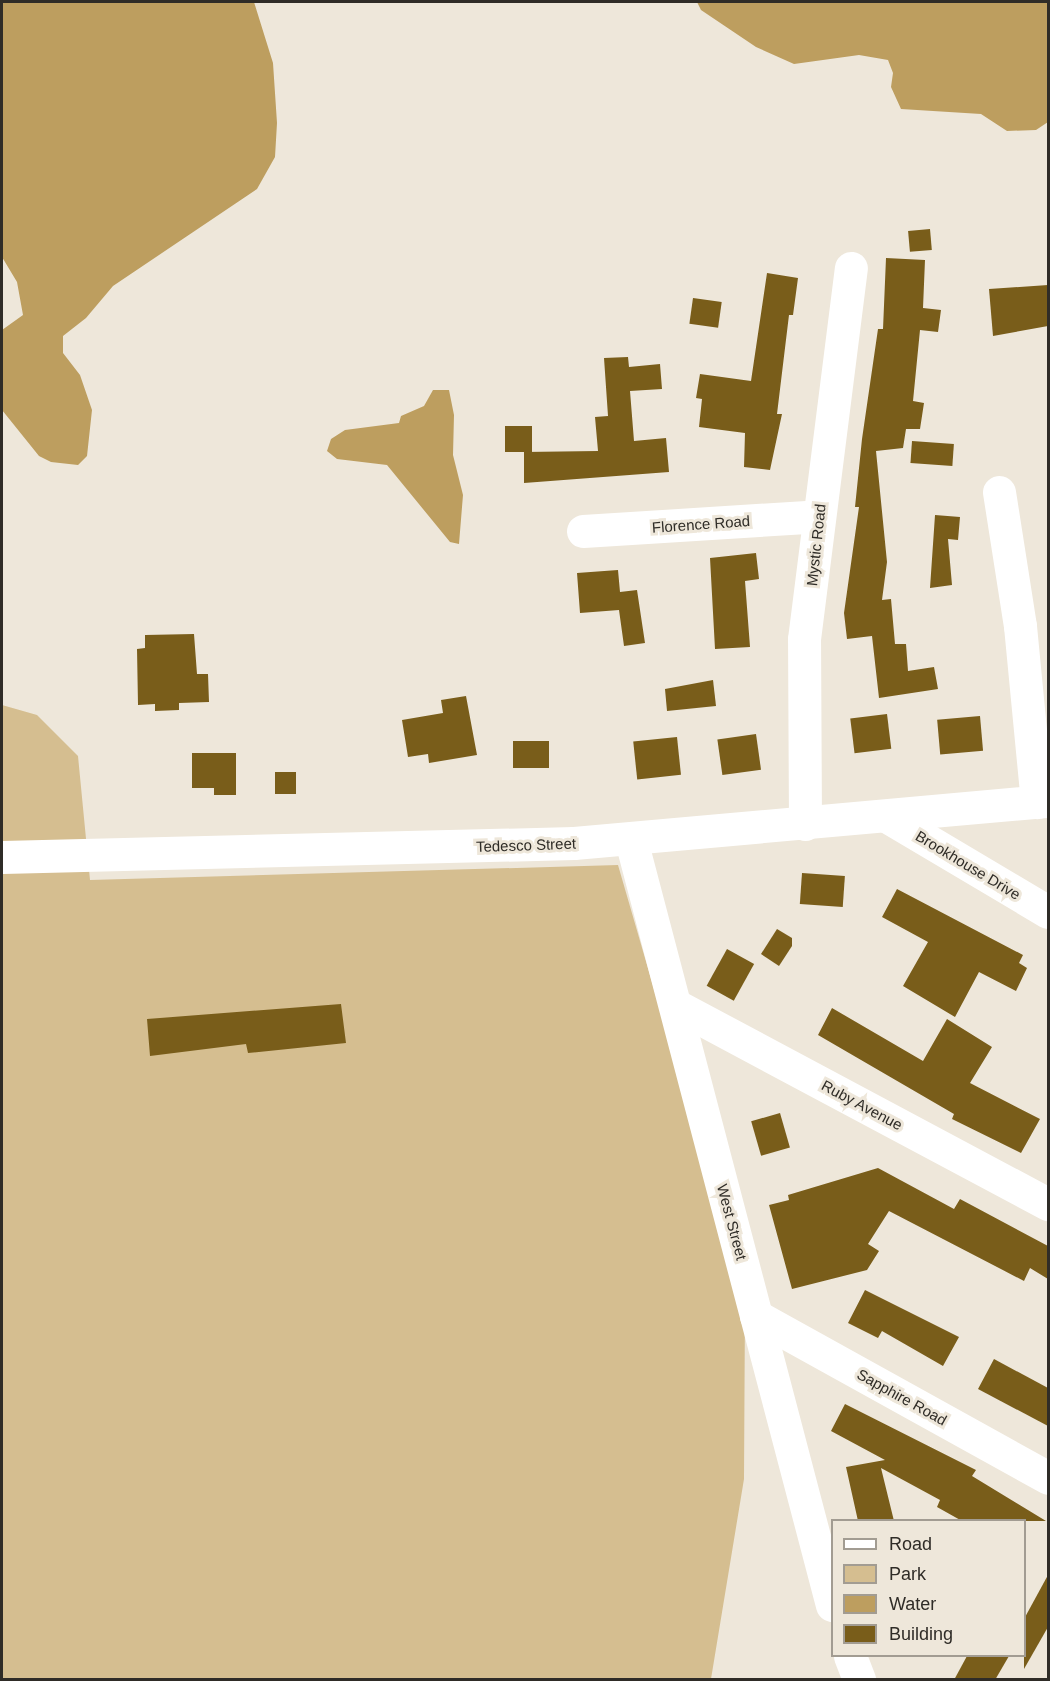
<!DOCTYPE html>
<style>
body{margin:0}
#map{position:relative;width:1050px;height:1681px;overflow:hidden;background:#eee7da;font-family:Helvetica,sans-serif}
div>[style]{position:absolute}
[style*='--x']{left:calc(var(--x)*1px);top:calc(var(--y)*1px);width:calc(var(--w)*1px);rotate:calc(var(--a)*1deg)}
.green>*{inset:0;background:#d5be90}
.water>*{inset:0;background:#bd9e5f}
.building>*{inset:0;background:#795d1a;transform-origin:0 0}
.minor>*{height:33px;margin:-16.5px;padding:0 16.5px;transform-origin:16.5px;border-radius:16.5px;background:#fff}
.major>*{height:33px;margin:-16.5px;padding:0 16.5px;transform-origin:16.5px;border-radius:16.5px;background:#fff}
span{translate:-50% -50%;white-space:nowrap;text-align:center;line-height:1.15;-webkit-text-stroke:6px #eee7da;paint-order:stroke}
.street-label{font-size:15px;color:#2f2c27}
.frame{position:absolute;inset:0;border:3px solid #2f2c27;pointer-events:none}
.legend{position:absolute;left:831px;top:1519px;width:195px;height:138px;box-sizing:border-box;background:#eee7da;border:2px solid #a29c92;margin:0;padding:8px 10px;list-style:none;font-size:18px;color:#2f2c27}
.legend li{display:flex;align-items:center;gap:12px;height:30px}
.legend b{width:30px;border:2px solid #a29c92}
</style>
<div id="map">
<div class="green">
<div style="clip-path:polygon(2px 705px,37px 715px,78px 756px,90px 880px,618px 865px,745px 1303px,744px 1479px,711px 1679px,2px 1679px)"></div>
</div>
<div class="water">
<div style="clip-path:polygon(2px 2px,254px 2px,273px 63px,277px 123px,275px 157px,257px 189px,113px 286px,86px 318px,63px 336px,63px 353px,80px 375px,92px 410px,87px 456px,78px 465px,51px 462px,39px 456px,2px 410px,2px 330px,23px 315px,17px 282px,2px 257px)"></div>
<div style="clip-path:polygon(697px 2px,1048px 2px,1048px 122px,1036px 130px,1007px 131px,981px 114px,901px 109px,891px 87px,893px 73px,888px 60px,859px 55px,794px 64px,756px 47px,701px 10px)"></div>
<div style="clip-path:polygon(433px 390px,449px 390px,454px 415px,453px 455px,463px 495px,459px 544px,450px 542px,387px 465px,337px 459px,327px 451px,331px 439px,345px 430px,399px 423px,401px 416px,424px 406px)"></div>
</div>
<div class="building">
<div style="left:930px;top:229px;width:21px;height:22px;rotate:85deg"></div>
<div style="clip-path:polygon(886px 258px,925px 260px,923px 308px,941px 310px,938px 332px,920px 330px,913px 401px,924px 403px,920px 429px,906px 429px,903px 448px,876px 451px,887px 562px,882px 600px,891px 599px,895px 644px,906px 644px,908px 671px,934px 667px,938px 689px,879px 698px,872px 636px,847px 639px,844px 613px,859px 507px,855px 507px,862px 439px,878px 329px,883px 329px)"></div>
<div style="clip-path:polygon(767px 273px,798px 278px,793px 315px,789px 315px,777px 414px,782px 414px,770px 470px,744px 467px,745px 433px,699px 427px,702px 399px,696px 398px,700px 374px,751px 381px)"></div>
<div style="clip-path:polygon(1048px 285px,1048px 326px,993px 336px,989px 289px)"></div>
<div style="left:693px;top:298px;width:29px;height:26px;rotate:8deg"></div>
<div style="clip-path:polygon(628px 357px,629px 367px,660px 364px,662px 389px,630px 391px,634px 441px,666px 438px,669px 472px,524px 483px,524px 452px,598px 451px,595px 417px,608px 416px,604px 358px)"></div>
<div style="left:505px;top:426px;width:27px;height:26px"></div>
<div style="left:912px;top:441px;width:42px;height:22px;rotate:4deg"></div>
<div style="clip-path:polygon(935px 515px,960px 517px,958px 540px,948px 539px,952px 585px,930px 588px)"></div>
<div style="clip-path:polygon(756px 553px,759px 579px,745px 581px,750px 647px,715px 649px,710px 558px)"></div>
<div style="clip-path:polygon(618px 570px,620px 592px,637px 590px,645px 643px,624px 646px,619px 610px,580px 613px,577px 573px)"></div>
<div style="clip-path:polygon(194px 634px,197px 674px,208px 674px,209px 702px,179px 703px,179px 710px,155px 711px,155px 704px,138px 705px,137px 649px,145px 648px,145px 635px)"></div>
<div style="clip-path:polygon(713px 680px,716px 706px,667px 711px,665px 689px)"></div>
<div style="clip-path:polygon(466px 696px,477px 755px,429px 763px,428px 754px,408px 757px,402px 720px,443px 713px,441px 700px)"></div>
<div style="left:887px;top:714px;width:35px;height:37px;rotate:83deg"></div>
<div style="left:980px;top:716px;width:35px;height:43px;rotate:85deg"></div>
<div style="left:756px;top:734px;width:36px;height:39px;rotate:82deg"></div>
<div style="left:677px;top:737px;width:38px;height:44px;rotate:84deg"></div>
<div style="left:549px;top:741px;width:27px;height:36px;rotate:90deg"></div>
<div style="clip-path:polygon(192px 753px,236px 753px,236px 795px,214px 795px,214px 788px,192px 788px)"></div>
<div style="left:275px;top:772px;width:21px;height:22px"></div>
<div style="left:802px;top:873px;width:43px;height:31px;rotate:4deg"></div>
<div style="clip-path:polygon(897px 889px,1023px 955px,1019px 963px,1027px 968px,1016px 991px,979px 972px,955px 1017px,903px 986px,928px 942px,882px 917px)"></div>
<div style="clip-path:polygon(777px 929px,792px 938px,792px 946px,779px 966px,761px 954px)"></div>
<div style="left:727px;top:949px;width:31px;height:42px;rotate:29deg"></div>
<div style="clip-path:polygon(341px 1004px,346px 1043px,248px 1053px,246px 1044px,150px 1056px,147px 1019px)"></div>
<div style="clip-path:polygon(832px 1008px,923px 1061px,947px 1019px,992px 1047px,970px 1083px,1040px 1119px,1021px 1153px,952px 1119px,954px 1114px,818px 1035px)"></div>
<div style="left:780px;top:1113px;width:36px;height:30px;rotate:74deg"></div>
<div style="clip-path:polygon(878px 1168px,954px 1209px,960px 1199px,1048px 1246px,1048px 1279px,1030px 1268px,1024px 1281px,889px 1211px,868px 1244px,879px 1251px,867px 1270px,792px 1289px,769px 1205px,789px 1200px,788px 1195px)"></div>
<div style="clip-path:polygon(865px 1290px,959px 1337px,943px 1366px,882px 1331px,878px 1338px,848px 1323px)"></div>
<div style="clip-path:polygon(994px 1359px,1048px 1388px,1048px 1426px,978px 1389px)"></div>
<div style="clip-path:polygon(845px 1404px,976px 1470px,972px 1476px,1046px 1521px,962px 1521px,937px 1507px,940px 1500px,881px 1468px,894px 1521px,858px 1521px,846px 1467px,885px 1460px,831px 1431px)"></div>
<div style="clip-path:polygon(1048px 1575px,1048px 1627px,1024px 1669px,1024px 1619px)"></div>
<div style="clip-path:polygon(967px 1656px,1009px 1656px,995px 1680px,954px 1680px)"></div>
</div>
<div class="minor">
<div style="--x:999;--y:492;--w:136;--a:81.1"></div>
<div style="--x:1020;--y:626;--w:177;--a:84.5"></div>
<div style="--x:583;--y:531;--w:236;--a:-3.6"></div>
<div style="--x:805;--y:824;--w:185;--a:-90.3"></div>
<div style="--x:804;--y:639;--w:374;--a:-82.8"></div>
<div style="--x:631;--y:840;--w:791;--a:75.28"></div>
<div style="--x:675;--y:1005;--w:423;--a:28.1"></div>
<div style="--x:756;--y:1316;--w:334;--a:29"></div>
<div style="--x:850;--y:1656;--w:26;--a:69"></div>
</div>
<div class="major">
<div style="--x:888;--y:817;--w:186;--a:30.7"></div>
<div style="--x:2;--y:857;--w:572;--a:-1.4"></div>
<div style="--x:574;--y:843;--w:476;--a:-5.1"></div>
</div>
<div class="street-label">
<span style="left:701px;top:524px;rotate:-4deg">Florence Road</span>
<span style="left:816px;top:545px;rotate:-84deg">Mystic Road</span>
<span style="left:526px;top:845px;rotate:-2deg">Tedesco Street</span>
<span style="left:968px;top:865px;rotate:31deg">Brookhouse Drive</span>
<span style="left:862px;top:1105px;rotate:28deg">Ruby Avenue</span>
<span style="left:732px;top:1222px;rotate:75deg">West Street</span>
<span style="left:902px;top:1397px;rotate:29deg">Sapphire Road</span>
</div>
<div class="frame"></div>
<ul class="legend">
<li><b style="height:8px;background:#fff"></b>Road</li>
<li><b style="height:16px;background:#d5be90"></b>Park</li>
<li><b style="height:16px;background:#bd9e5f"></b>Water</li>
<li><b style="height:16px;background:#795d1a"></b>Building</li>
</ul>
</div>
